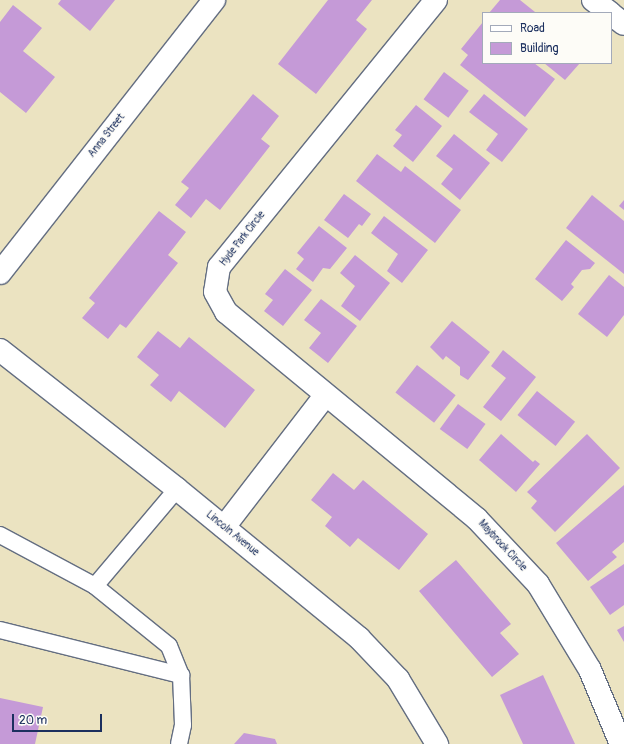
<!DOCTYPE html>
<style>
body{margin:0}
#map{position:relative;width:624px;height:744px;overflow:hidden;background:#ebe3c1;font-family:Pangolin,sans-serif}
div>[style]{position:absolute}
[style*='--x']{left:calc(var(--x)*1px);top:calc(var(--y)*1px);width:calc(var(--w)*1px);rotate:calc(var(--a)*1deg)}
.building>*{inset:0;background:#c59ad7;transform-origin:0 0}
.roads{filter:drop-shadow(1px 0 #646e81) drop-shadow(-1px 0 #646e81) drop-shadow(0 1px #646e81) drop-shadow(0 -1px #646e81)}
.service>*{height:16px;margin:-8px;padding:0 8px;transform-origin:8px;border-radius:8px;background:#fff}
.minor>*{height:22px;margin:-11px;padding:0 11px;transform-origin:11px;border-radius:11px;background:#fff}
.tertiary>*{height:22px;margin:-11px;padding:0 11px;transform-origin:11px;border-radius:11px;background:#fff}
span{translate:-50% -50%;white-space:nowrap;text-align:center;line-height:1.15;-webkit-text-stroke:3px #fdfcf7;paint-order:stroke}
.street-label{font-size:10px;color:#1b2f5e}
.legend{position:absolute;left:482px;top:12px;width:130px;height:52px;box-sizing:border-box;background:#fdfcf7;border:1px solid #a3aaba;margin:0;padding:5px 7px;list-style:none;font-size:12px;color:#1b2f5e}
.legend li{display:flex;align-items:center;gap:8px;height:20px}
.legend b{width:20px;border:1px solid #a3aaba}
.scale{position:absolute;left:12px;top:714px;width:90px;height:18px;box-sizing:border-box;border:2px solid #1b2f5e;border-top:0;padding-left:5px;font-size:12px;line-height:14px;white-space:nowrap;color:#1b2f5e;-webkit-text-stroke:3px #fdfcf7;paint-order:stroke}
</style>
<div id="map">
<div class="building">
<div style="clip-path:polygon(61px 0,115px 0,90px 31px,58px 4px)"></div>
<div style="clip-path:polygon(328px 0,372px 0,356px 20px,367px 29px,316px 94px,278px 64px)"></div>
<div style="clip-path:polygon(500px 0,520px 0,535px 12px,489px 13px)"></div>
<div style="clip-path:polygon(13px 5px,42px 28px,23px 51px,55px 77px,26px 113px,0 92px,0 22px)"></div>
<div style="clip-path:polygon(483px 22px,483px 63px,534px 63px,555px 79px,525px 117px,460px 65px,468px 55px,461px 49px)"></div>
<div style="clip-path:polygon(544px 63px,580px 63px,565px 80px)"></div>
<div style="left:444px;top:72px;width:31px;height:34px;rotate:37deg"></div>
<div style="clip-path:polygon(253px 94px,279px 116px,261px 139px,270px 146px,220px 210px,206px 199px,191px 218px,175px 205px,189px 188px,181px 182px)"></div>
<div style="clip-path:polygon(484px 94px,528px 129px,502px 162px,486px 150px,498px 134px,469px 112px)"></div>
<div style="clip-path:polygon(416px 105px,442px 126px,413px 162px,393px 146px,402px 135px,395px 130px)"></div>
<div style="clip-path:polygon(454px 134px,490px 163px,460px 200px,441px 184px,453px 169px,436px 156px)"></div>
<div style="clip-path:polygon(377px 154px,401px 172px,405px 166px,461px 210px,435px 243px,356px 181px)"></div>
<div style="clip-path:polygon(344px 194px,371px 214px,362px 226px,359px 224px,348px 238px,324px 220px)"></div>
<div style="clip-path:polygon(592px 195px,624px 221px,624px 274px,566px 228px)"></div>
<div style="clip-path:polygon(624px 200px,624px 210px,619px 206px)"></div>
<div style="clip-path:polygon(159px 211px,186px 232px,168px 255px,178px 263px,126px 328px,120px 324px,108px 339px,82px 318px,95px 303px,89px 298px)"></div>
<div style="clip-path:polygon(384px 216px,428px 250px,402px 283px,387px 271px,398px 254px,371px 233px)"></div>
<div style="clip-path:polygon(319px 226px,347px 248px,330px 269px,323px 268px,313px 282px,296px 269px,304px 259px,297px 253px)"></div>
<div style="clip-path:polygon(566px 240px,595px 263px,590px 269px,582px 270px,571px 284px,574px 287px,562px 301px,535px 279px)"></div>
<div style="clip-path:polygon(355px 255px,390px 283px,360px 321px,341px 306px,355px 286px,340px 273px)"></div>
<div style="clip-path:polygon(285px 269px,312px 290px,283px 326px,264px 311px,273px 300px,265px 294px)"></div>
<div style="clip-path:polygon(609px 275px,624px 287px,624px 315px,607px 337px,578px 314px)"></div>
<div style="clip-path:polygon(321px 299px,357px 326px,328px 363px,309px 348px,321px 333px,304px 320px)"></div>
<div style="clip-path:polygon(452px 321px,490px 352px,468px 380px,460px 375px,460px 367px,446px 356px,443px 360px,430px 347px)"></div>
<div style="clip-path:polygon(158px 331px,180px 348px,189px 337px,255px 390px,225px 428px,179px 391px,171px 402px,150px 385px,159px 375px,137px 357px)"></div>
<div style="clip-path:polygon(503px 350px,536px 377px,501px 421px,483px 407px,506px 378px,491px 366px)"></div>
<div style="left:417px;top:365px;width:49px;height:35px;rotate:38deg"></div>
<div style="left:537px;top:391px;width:49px;height:31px;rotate:39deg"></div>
<div style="left:458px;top:404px;width:34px;height:31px;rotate:36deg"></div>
<div style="clip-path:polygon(501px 434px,533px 462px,535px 460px,540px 464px,516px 492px,479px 460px)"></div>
<div style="clip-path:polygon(587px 434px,620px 468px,555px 532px,531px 508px,537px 501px,527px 492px)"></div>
<div style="clip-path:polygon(333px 473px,354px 490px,363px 480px,428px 534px,399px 570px,358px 538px,350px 547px,325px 526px,332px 517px,311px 500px)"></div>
<div style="clip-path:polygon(624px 485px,624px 542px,612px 552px,617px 557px,588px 581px,556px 543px)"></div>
<div style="clip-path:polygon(456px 560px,511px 624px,500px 633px,519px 654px,492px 677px,419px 591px)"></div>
<div style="clip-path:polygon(624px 564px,624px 605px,610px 615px,590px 587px)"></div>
<div style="clip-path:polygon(624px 626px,624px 642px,617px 630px)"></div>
<div style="clip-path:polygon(543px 675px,575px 744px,523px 744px,500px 695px)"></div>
<div style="clip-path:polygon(0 698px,43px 707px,35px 744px,0 744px)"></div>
<div style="clip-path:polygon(244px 733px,275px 739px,277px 744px,234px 744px)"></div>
</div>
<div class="roads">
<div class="service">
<div style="--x:0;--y:535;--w:108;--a:28.2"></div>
<div style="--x:95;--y:586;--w:95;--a:39"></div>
<div style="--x:169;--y:646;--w:31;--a:68"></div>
<div style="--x:181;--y:675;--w:50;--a:87.7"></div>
<div style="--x:183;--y:725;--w:19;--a:102"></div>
<div style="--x:95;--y:586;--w:127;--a:-49.8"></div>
<div style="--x:0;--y:630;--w:187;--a:14"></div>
</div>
<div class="minor">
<div style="--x:436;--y:0;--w:344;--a:129.1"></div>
<div style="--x:219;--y:267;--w:25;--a:99"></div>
<div style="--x:215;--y:292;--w:23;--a:61"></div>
<div style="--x:226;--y:312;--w:325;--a:39.5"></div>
<div style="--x:477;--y:519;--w:89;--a:46.8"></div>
<div style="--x:538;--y:584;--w:100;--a:58.8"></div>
<div style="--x:590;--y:670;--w:80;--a:67.3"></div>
<div style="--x:593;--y:0;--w:21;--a:37"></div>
<div style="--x:611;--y:14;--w:16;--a:38"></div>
<div style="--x:0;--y:273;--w:347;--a:-51.9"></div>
<div style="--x:224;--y:527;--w:165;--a:-52.4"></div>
</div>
<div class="tertiary">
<div style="--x:0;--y:350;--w:225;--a:38.1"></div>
<div style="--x:177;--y:489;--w:235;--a:39.3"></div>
<div style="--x:359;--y:638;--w:57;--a:46.4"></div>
<div style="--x:398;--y:679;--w:76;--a:59"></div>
</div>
</div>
<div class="street-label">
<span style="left:107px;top:136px;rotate:-52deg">Anna Street</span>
<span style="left:243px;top:239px;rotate:-52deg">Hyde Park Circle</span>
<span style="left:232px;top:534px;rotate:39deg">Lincoln Avenue</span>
<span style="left:502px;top:546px;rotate:47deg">Maybrook Circle</span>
</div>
<ul class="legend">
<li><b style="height:5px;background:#fff"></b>Road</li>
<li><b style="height:11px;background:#c59ad7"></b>Building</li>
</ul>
<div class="scale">20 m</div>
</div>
